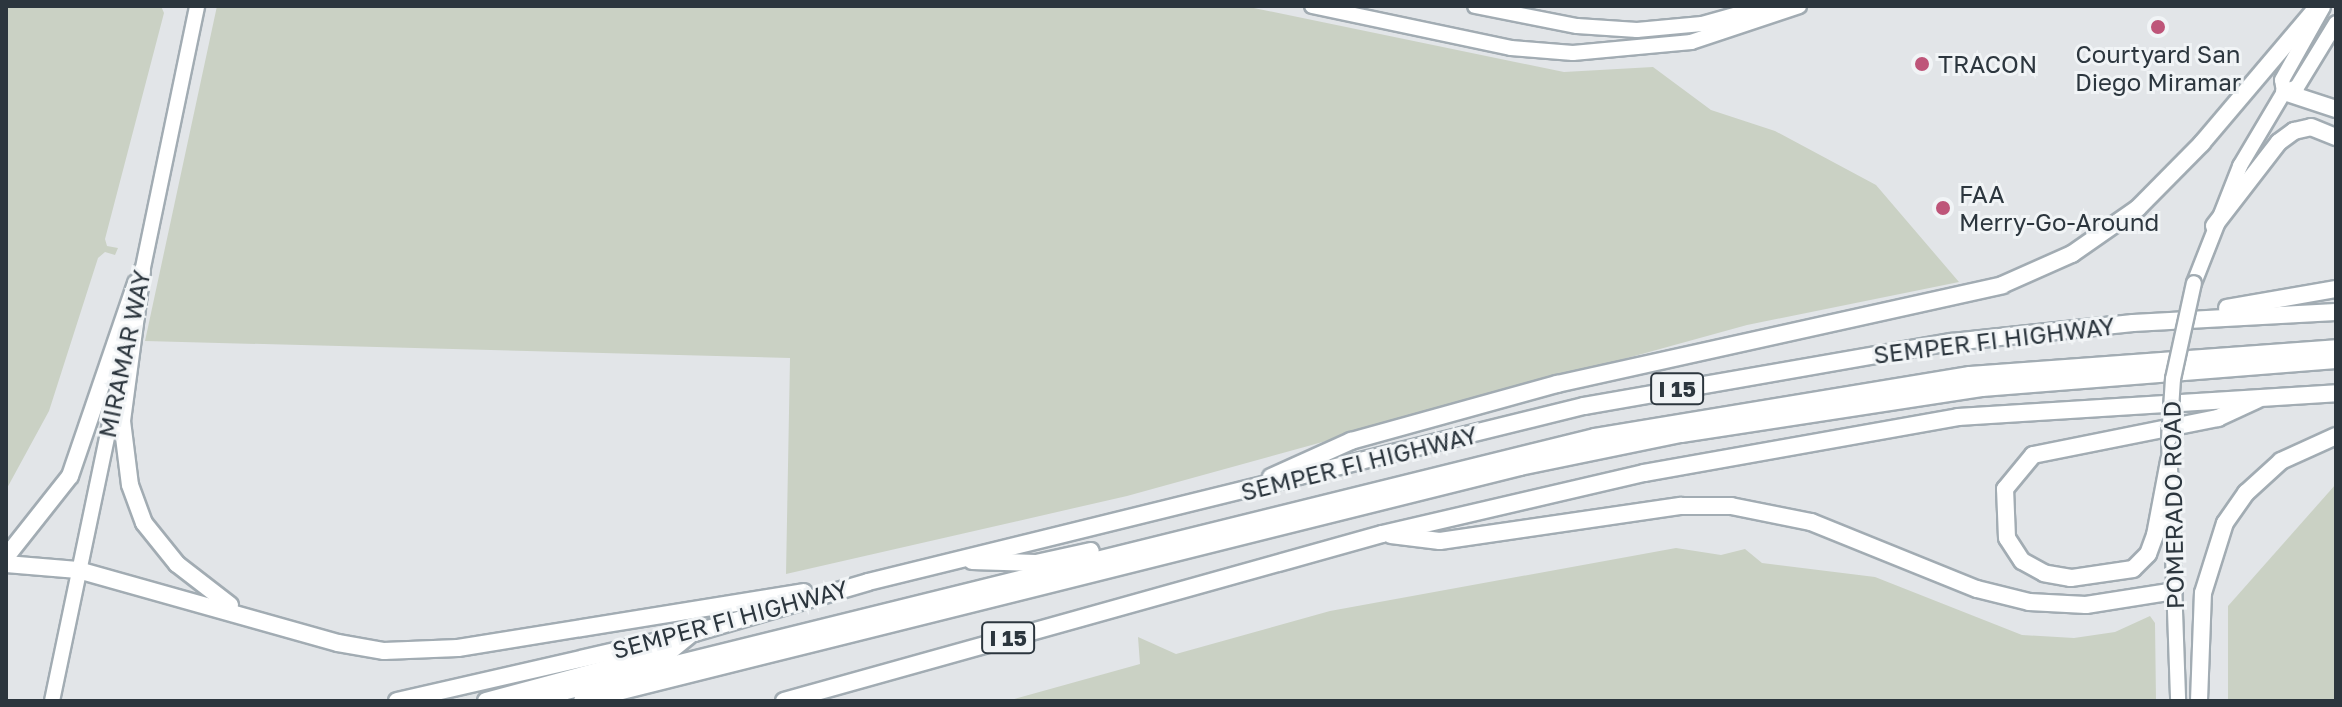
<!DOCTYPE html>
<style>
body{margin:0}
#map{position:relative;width:2342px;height:707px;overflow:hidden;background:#e2e5e8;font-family:"Golos Text",sans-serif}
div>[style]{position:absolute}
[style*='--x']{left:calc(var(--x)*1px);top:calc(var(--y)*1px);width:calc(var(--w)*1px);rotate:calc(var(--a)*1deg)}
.green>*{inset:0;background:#cad1c4}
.roads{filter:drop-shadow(2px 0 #a2acb3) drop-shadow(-2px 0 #a2acb3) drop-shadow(0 2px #a2acb3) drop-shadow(0 -2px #a2acb3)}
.major>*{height:14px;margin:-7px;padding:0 7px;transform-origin:7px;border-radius:7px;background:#fff}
.highway>*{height:16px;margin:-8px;padding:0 8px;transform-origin:8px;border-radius:8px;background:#fff}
.bridges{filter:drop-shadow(2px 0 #a2acb3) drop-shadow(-2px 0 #a2acb3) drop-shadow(0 2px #a2acb3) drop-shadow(0 -2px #a2acb3)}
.major-bridge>*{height:14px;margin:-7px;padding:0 7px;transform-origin:7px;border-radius:7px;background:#fff}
.dots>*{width:22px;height:22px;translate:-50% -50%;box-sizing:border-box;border:4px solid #f1f4f6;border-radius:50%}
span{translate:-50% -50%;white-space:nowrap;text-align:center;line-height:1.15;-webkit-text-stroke:6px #f1f4f6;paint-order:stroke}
.shield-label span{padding:2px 6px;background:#f1f4f6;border:2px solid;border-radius:6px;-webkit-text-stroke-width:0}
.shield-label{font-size:22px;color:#2c363e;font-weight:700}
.poi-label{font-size:24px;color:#2c363e}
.left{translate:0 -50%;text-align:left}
.street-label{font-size:24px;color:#2c363e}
.frame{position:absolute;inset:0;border:8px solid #2c363e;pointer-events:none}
</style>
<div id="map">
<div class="green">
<div style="clip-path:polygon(6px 6px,161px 6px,164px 13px,105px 239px,107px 246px,118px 248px,115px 255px,105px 252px,98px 258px,49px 411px,6px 490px)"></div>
<div style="clip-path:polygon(217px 6px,1244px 6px,1564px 72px,1653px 67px,1711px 110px,1775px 131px,1876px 185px,1959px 282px,1747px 325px,1127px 496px,786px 574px,790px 358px,145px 341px)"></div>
<div style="clip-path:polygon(2336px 484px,2336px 701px,2228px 701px,2228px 606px)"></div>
<div style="clip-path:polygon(1676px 548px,1721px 555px,1745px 549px,1762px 563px,1875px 577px,2022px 635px,2074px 638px,2115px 632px,2150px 616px,2155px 623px,2156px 701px,1007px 701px,1140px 664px,1138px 637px,1176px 654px,1330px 611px)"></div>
</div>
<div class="roads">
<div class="major">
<div style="--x:1312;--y:6;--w:203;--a:11.9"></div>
<div style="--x:1511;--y:48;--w:62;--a:4.6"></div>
<div style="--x:1573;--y:53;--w:119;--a:-5.3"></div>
<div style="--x:1691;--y:42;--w:114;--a:-18.4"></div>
<div style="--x:1475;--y:6;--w:104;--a:11.1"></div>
<div style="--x:1577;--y:26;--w:60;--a:3.8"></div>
<div style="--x:1637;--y:30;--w:65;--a:-5.3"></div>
<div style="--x:1702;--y:24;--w:66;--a:-15.7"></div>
<div style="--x:2284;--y:92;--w:12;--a:-99"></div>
<div style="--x:2282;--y:80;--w:84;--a:-60.7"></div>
<div style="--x:2284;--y:92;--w:14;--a:-21"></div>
<div style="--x:2297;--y:87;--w:75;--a:-58.6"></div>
<div style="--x:140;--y:282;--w:282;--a:-78.3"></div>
<div style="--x:2194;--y:283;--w:126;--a:-68.5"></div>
<div style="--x:2240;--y:166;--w:86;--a:-59.3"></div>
<div style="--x:2169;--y:439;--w:262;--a:88"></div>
<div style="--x:52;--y:701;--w:351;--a:-78.2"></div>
</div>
<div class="highway">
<div style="--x:2284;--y:92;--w:55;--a:18.1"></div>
<div style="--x:2214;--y:226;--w:106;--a:-52.3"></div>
<div style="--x:2279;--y:142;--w:19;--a:-36"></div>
<div style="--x:2294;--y:131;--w:17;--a:-13"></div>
<div style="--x:2311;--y:127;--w:27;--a:22"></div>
<div style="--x:142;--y:271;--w:151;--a:97.6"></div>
<div style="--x:122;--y:421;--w:64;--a:82.9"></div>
<div style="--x:130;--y:485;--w:40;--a:69.8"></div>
<div style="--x:144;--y:523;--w:53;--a:51.2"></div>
<div style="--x:177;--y:564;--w:67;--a:37.7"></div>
<div style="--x:2227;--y:308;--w:111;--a:-9.9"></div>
<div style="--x:2169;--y:461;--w:75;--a:100.7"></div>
<div style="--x:2155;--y:535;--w:20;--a:110"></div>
<div style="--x:2148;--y:554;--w:21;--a:135"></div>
<div style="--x:2133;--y:569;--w:63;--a:171.7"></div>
<div style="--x:2071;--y:578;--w:27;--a:-170"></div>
<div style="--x:2044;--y:573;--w:25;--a:-151"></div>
<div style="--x:2022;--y:561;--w:27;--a:-123"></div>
<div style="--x:2007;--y:538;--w:49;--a:-92.3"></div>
<div style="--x:2005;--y:489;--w:44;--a:-50.5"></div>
<div style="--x:2033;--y:455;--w:189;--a:-11.3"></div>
<div style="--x:2218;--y:418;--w:43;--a:-24.8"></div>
<div style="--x:1271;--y:477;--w:88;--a:-24.2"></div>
<div style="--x:1351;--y:441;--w:214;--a:-15.5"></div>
<div style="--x:1557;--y:384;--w:456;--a:-12.5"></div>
<div style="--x:2002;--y:285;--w:77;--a:-23.9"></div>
<div style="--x:2072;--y:254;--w:80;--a:-34.9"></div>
<div style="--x:2138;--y:208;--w:91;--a:-45.4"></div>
<div style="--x:2202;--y:143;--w:180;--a:-49.7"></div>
<div style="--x:1391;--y:535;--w:49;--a:7"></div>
<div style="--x:1440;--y:541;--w:244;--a:-8.3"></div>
<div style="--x:1681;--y:506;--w:50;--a:0"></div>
<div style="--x:1731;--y:506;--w:82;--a:11.3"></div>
<div style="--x:1811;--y:522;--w:179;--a:22"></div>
<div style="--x:1977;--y:589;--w:54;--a:14"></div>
<div style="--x:2029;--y:602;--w:57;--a:3"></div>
<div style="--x:2086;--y:605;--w:89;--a:-9"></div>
<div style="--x:6;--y:557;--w:103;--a:-51.7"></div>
<div style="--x:70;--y:476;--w:204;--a:-71.1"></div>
<div style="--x:972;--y:561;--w:64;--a:1.8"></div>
<div style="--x:1036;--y:563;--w:56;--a:-12.3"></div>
<div style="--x:6;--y:564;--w:72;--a:4.8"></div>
<div style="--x:78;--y:570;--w:270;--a:15.7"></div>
<div style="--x:338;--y:643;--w:47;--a:9.9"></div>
<div style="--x:384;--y:651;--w:74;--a:-2.3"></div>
<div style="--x:458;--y:648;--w:350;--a:-9.2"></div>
<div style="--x:397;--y:701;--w:305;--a:-12.9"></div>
<div style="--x:694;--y:633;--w:181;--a:-16.3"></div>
<div style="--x:868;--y:582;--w:737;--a:-13.81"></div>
<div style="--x:1584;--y:406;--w:374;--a:-9.9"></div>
<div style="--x:1952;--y:342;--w:182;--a:-6"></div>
<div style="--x:2133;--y:323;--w:203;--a:-3.1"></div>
<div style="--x:486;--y:701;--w:189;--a:-15"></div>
<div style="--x:669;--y:652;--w:26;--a:-39"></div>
<div style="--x:526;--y:701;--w:1101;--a:-13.87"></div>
<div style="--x:1595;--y:437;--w:380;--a:-9.4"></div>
<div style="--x:1970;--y:375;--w:367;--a:-4.2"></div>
<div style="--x:582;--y:701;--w:967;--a:-14.01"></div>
<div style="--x:1520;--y:467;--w:164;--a:-11.6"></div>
<div style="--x:1681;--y:434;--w:304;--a:-8.7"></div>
<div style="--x:1982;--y:388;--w:355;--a:-4.5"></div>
<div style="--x:784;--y:701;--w:621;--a:-15.6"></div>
<div style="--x:1382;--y:534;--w:269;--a:-13.1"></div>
<div style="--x:1644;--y:473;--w:319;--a:-10.1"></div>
<div style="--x:1958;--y:417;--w:379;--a:-3.6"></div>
<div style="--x:2199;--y:701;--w:108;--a:-87.9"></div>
<div style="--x:2203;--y:593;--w:73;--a:-72.6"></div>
<div style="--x:2225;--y:523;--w:37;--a:-55"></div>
<div style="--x:2246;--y:493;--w:47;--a:-42.4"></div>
<div style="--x:2281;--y:461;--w:60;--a:-24.4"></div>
</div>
</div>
<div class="bridges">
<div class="major-bridge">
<div style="--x:2169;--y:439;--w:60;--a:-86.2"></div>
<div style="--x:2173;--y:379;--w:98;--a:-77.7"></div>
</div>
</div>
<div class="dots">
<div style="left:2158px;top:27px;background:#be5579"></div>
<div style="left:1922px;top:64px;background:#be5579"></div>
<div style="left:1943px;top:208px;background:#be5579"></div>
</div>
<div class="shield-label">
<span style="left:1677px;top:389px">I 15</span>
<span style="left:1008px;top:638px">I 15</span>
</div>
<div class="poi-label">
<span style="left:2158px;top:68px">Courtyard San<br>Diego Miramar</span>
<span class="left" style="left:1938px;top:64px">TRACON</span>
<span class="left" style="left:1959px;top:208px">FAA<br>Merry-Go-Around</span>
</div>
<div class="street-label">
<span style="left:1994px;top:340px;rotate:-7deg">SEMPER FI HIGHWAY</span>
<span style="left:124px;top:354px;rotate:-78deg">MIRAMAR WAY</span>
<span style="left:1359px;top:463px;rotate:-14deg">SEMPER FI HIGHWAY</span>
<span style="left:2173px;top:505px;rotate:-91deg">POMERADO ROAD</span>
<span style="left:730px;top:619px;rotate:-15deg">SEMPER FI HIGHWAY</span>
</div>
<div class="frame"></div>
</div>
